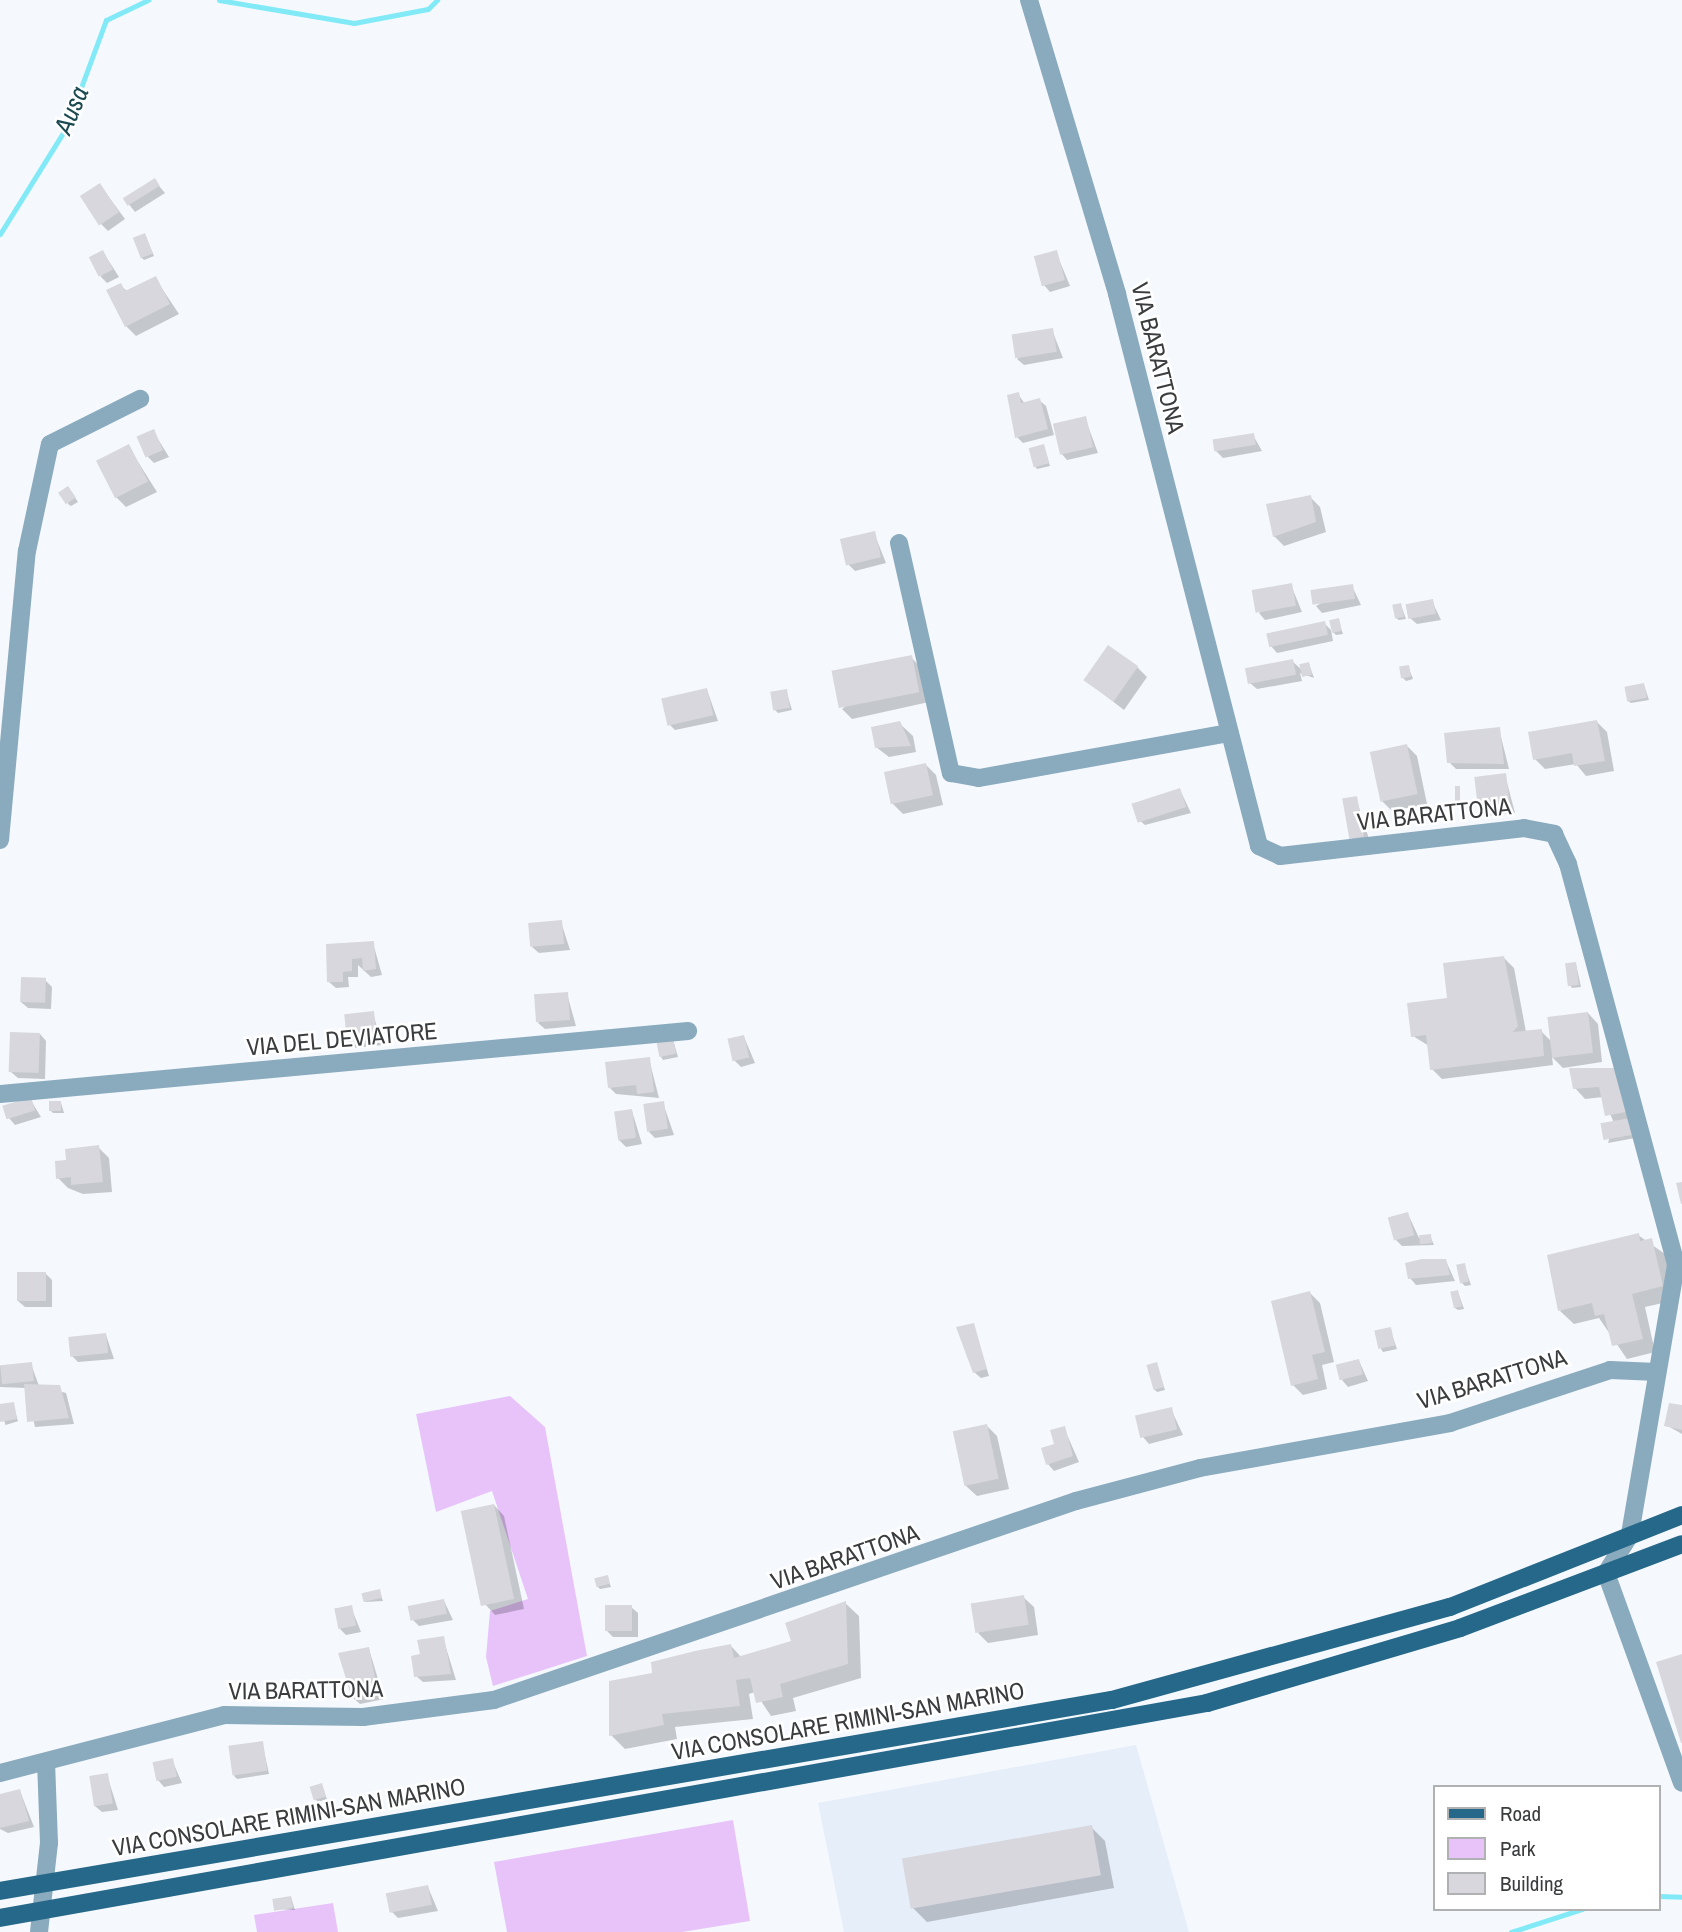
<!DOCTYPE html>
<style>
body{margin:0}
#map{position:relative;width:1682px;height:1932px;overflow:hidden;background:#f5f9fe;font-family:"Archivo Narrow",sans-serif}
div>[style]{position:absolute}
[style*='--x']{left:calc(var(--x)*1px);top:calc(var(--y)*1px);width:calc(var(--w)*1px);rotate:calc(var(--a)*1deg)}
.built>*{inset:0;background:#e6eefa}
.green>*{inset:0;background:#e7c3fa}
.shadow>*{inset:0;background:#0003;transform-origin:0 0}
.stream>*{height:5px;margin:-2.5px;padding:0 2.5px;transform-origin:2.5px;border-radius:2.5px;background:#82eaf7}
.building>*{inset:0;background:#d7d7dd;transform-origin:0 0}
.minor>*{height:18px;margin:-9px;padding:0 9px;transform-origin:9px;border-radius:9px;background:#8aaabd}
.major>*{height:18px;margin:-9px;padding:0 9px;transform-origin:9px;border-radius:9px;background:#266889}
span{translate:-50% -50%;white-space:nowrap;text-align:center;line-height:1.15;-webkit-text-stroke:5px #fff;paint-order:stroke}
.street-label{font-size:24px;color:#3a3c3e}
.water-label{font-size:26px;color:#1b4a50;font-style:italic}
.legend{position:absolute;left:1433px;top:1785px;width:228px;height:126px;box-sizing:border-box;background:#fff;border:2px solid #b0b1b2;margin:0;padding:9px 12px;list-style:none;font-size:21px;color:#3a3c3e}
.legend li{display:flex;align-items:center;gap:14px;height:35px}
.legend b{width:35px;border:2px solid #b0b1b2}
</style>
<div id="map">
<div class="built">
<div style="clip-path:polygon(1136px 1745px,1189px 1932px,844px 1932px,818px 1803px)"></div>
</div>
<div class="green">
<div style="clip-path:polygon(510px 1396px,545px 1427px,587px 1656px,493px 1686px,486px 1657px,490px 1611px,528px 1599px,492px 1491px,436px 1512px,416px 1414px)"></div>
<div style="clip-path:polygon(733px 1820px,750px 1921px,682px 1932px,507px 1932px,494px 1862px)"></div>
<div style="clip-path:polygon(333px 1903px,338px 1932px,257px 1932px,254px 1915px)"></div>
</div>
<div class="shadow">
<div style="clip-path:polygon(154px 180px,165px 193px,135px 212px,124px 198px)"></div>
<div style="clip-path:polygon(100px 185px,125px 219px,108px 231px,101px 224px)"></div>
<div style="clip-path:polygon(145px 235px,154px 256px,144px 260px,141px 257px)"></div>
<div style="clip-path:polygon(103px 252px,119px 277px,107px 283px,101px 277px)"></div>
<div style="clip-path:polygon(1056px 252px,1070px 286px,1050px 292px,1044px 285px)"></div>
<div style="clip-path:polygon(155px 278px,179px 314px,136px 336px,126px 326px,120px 285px,128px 292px)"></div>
<div style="clip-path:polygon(1052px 330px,1063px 358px,1024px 365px,1017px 359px)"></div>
<div style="clip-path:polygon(1018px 394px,1025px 404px,1039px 400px,1046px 406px,1054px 435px,1023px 443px,1017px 437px)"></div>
<div style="clip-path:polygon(1085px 418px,1098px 453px,1067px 460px,1061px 453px)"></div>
<div style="clip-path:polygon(153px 431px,169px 457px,154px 463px,148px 457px)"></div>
<div style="clip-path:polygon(1253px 435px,1262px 451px,1223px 458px,1216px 451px)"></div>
<div style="clip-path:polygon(128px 446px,157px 492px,126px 507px,116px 497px)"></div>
<div style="clip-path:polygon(1044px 446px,1050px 466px,1037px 469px,1035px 466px)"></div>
<div style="clip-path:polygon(70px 490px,78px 502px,71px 506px,68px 504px)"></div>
<div style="clip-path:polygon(1310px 497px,1320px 507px,1326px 532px,1284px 546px,1274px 536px)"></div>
<div style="clip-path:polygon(874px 533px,886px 563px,855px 571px,848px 564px)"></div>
<div style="clip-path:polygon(1291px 585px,1302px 612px,1265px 620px,1259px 613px)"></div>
<div style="clip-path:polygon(1352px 586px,1361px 605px,1322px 613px,1316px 606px)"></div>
<div style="clip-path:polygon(1432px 601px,1441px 620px,1417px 624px,1410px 618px)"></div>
<div style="clip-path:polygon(1401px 605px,1406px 619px,1399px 620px,1396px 618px)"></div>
<div style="clip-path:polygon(1338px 620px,1343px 634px,1336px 635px,1331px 630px,1333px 641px,1277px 653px,1271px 646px,1324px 623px,1333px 632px)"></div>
<div style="clip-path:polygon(911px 657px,921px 668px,929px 702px,852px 719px,842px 709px)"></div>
<div style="clip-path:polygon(1292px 661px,1303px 671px,1309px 664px,1314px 678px,1300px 673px,1302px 681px,1257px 689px,1250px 683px)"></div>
<div style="clip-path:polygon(1408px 666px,1413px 679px,1406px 681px,1403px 678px)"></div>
<div style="clip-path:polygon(1137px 667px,1147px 677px,1124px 710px,1085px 680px)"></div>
<div style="clip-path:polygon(1644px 685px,1649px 700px,1631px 703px,1628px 701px)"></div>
<div style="clip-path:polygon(707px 690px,718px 721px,675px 730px,668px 723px)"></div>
<div style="clip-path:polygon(786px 690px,792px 710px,778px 713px,775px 710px)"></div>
<div style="clip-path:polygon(1597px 722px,1607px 732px,1614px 771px,1586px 776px,1576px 764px,1545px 769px,1535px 759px)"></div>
<div style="clip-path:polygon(899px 723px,913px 736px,916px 752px,889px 757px,876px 747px)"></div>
<div style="clip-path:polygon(1499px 729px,1509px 769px,1456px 769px,1449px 762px)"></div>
<div style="clip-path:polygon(1407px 746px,1417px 756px,1427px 804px,1392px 811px,1382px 801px)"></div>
<div style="clip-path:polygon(926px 765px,936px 775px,943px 805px,903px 814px,892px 803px)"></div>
<div style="clip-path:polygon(1505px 775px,1515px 813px,1486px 816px,1479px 809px)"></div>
<div style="clip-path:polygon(1180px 790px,1191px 813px,1145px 825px,1138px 819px)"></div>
<div style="clip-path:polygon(1356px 798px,1370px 842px,1358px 844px,1351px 838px)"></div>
<div style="clip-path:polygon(561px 922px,570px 950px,539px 953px,532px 947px)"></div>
<div style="clip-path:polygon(373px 943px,382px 975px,371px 977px,358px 965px,358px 977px,348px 977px,349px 987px,336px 988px,329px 982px,328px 946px)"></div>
<div style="clip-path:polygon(1503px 957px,1514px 968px,1526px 1032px,1541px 1031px,1551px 1041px,1588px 1013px,1598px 1024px,1602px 1062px,1563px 1068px,1552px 1057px,1553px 1065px,1442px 1079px,1432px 1069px,1429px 1046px,1413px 1036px)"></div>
<div style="clip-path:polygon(1576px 964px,1581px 987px,1572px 988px,1570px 985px)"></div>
<div style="clip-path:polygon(45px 980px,52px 987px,51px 1009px,28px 1008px,21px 1002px)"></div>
<div style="clip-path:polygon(567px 994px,576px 1026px,545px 1029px,538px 1023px)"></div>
<div style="clip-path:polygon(373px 1013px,382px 1045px,355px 1048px,349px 1041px)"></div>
<div style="clip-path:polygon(40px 1034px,46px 1041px,45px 1079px,18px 1078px,11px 1072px)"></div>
<div style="clip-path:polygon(744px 1037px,755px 1063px,741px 1067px,734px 1060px)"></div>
<div style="clip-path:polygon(673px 1040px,678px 1057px,663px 1060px,661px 1057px)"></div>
<div style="clip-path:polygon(649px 1059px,659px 1098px,616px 1094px,610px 1088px)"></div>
<div style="clip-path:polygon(1615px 1069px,1635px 1138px,1608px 1143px,1614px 1123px,1603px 1097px,1585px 1099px,1575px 1088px)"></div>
<div style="clip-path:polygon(30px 1099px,41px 1117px,15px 1125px,9px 1118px)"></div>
<div style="clip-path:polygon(61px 1103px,64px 1113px,53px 1113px,51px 1111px)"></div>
<div style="clip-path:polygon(663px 1103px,674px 1135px,655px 1138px,649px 1132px)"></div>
<div style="clip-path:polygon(632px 1111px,642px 1144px,626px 1147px,619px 1140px)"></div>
<div style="clip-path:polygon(98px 1147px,109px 1158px,112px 1192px,83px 1194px,68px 1188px,58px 1178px,68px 1161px)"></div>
<div style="clip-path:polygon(1408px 1214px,1419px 1238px,1430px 1236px,1434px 1245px,1402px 1246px,1395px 1239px)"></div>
<div style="clip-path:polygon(1638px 1235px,1665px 1254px,1676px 1300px,1645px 1307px,1655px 1352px,1627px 1359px,1599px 1318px,1574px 1324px,1560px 1311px)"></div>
<div style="clip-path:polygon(1446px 1261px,1455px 1281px,1416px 1285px,1410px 1278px)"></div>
<div style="clip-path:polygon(1464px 1264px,1471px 1285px,1465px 1286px,1462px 1283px)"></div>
<div style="clip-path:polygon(46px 1274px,52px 1280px,52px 1307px,25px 1307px,18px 1301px)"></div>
<div style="clip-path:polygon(1458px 1292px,1464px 1309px,1458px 1310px,1455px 1308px)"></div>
<div style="clip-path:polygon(1310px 1293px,1320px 1303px,1334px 1362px,1322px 1365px,1327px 1389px,1303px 1395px,1293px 1385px)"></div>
<div style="clip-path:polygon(973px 1325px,989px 1376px,981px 1378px,974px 1372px)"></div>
<div style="clip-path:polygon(1390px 1329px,1397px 1349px,1383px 1352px,1381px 1349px)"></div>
<div style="clip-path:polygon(106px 1335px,114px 1359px,78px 1362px,71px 1355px)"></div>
<div style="clip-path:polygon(1359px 1361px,1368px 1381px,1348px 1387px,1342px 1380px)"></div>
<div style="clip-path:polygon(31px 1364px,39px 1386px,66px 1393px,74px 1424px,35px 1427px,26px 1388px,0 1387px,0 1366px)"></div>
<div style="clip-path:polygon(1156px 1364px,1165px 1390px,1157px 1392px,1154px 1389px)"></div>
<div style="left:13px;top:1404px;width:18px;height:13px;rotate:74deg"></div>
<div style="clip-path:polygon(1682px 1407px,1682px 1434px,1666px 1425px)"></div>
<div style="clip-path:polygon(1171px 1409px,1183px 1435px,1149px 1444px,1143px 1437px)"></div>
<div style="clip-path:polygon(987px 1426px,997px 1436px,1009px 1489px,977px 1496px,966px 1486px)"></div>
<div style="clip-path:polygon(1064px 1428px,1079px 1462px,1054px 1471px,1048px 1464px)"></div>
<div style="clip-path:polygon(494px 1505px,504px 1516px,524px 1609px,495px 1615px,485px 1604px)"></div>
<div style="clip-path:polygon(607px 1577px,611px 1587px,600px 1589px,597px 1586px)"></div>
<div style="clip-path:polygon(379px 1591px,383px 1601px,365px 1602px)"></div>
<div style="clip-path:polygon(1023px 1597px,1034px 1607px,1038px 1635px,988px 1643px,978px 1633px)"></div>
<div style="clip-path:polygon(444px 1601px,453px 1620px,419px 1626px,413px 1620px)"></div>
<div style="clip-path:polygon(845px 1603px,859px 1616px,861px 1678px,793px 1698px,796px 1711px,771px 1716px,755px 1692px,749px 1694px,753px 1719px,675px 1727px,677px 1739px,625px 1749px,611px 1735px,655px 1674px,731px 1646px,742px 1658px,793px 1642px)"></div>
<div style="clip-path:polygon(351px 1607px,361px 1632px,346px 1635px,340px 1629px)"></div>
<div style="clip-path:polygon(631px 1607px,638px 1613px,638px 1637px,613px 1637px,607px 1631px)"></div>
<div style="clip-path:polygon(443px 1638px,456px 1680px,423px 1682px,416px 1676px,422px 1656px)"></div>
<div style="clip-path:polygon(369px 1649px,384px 1699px,360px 1704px,353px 1698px)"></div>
<div style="clip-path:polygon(262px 1742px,269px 1774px,237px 1779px,234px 1776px)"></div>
<div style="clip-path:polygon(172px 1760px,182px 1783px,164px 1787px,158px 1780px)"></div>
<div style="clip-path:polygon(107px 1775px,118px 1810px,102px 1812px,95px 1806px)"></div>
<div style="clip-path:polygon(321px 1785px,327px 1799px,318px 1802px,315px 1799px)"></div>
<div style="clip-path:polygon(20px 1791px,34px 1827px,8px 1833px,0 1829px,0 1795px)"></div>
<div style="clip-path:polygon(1091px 1827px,1105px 1841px,1114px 1888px,927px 1922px,913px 1908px)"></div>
<div style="clip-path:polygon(428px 1887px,438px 1911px,398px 1918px,391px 1911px)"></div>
<div style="clip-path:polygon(291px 1897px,295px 1910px,275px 1909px)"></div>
</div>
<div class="stream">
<div style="--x:219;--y:0;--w:137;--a:9.7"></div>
<div style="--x:354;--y:23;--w:75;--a:-10.7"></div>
<div style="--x:428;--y:9;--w:13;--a:-45"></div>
<div style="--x:0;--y:234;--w:125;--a:-58.1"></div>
<div style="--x:66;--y:128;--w:115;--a:-69.7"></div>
<div style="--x:106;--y:20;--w:47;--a:-25.5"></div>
<div style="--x:1659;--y:1896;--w:23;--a:2"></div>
<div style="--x:1511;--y:1932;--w:75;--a:-17.9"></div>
</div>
<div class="building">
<div style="left:155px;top:178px;width:9px;height:38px;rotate:58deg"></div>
<div style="left:100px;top:183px;width:35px;height:24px;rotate:57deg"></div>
<div style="left:145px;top:233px;width:22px;height:13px;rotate:69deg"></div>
<div style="left:103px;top:250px;width:22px;height:16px;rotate:63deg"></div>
<div style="left:1057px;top:250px;width:31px;height:24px;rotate:75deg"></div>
<div style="clip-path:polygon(156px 276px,170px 304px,125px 327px,106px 290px,121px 283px,125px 291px)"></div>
<div style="left:1053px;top:328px;width:24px;height:42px;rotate:81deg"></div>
<div style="clip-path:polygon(1019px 392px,1021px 403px,1040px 398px,1048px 429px,1015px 438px,1007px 395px)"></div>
<div style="left:1086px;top:416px;width:32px;height:34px;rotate:77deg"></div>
<div style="left:154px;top:429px;width:23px;height:19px;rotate:67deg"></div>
<div style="left:1254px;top:433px;width:12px;height:42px;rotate:81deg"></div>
<div style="left:129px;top:444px;width:42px;height:37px;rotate:63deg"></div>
<div style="left:1044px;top:444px;width:20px;height:16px;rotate:75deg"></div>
<div style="left:68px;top:486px;width:14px;height:12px;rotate:56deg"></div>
<div style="clip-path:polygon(1311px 495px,1316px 522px,1273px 537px,1266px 504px)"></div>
<div style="left:875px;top:531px;width:27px;height:36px;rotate:77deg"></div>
<div style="left:1292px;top:583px;width:23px;height:41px;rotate:80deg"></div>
<div style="left:1353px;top:584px;width:15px;height:43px;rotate:82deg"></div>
<div style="left:1433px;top:599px;width:15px;height:28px;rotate:79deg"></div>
<div style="left:1401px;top:603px;width:14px;height:9px;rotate:78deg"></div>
<div style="left:1339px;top:618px;width:13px;height:10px;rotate:77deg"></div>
<div style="left:1325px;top:621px;width:14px;height:60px;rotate:78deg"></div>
<div style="left:1108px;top:645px;width:37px;height:43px;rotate:35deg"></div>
<div style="left:912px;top:655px;width:38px;height:82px;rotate:79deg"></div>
<div style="left:1293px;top:659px;width:16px;height:49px;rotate:79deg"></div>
<div style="left:1309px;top:662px;width:13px;height:10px;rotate:77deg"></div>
<div style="left:1409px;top:665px;width:12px;height:10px;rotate:81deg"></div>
<div style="left:1644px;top:683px;width:15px;height:20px;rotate:79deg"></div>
<div style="left:707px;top:688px;width:28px;height:47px;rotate:77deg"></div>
<div style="left:787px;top:689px;width:19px;height:17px;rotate:81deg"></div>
<div style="clip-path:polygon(1597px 720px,1605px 761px,1574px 766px,1572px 753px,1533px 760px,1528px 732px)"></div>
<div style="clip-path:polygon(900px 721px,911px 746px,875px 748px,871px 727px)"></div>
<div style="clip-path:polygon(1500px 727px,1504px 764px,1447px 763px,1444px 733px)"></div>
<div style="left:1407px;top:744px;width:51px;height:38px;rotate:78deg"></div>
<div style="left:926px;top:763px;width:33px;height:43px;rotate:78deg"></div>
<div style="left:1506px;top:773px;width:34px;height:32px;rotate:83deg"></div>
<div style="left:1455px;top:786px;width:5px;height:20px"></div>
<div style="left:1180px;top:788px;width:20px;height:51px;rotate:72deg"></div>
<div style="left:1357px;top:796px;width:41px;height:15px;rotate:80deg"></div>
<div style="left:562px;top:920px;width:24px;height:34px;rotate:85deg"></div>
<div style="clip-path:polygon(374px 941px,376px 969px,363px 971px,362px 958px,352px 959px,352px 971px,343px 972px,343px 982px,327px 982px,326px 944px)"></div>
<div style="clip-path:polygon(1504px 956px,1518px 1026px,1513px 1032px,1542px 1029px,1544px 1056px,1430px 1070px,1426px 1035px,1411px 1037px,1407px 1003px,1447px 998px,1443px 963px)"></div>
<div style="left:1576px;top:962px;width:23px;height:11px;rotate:83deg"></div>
<div style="left:21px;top:977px;width:25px;height:25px;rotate:2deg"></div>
<div style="left:568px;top:992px;width:28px;height:34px;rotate:86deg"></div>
<div style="left:374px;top:1011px;width:28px;height:30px;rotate:84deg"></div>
<div style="left:1588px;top:1012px;width:41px;height:41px;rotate:83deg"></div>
<div style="left:10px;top:1032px;width:30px;height:40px;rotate:2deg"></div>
<div style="left:744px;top:1035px;width:23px;height:17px;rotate:77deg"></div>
<div style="left:673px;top:1038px;width:16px;height:17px;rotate:79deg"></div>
<div style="clip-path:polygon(650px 1057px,654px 1092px,637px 1094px,636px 1085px,608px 1088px,605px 1062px)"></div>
<div style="clip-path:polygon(1569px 1068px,1616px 1068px,1626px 1112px,1605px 1116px,1599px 1087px,1573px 1089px)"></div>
<div style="left:31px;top:1097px;width:14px;height:30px;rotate:73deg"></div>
<div style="left:49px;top:1101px;width:12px;height:10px"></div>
<div style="left:664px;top:1101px;width:28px;height:21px;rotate:82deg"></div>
<div style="left:632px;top:1109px;width:29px;height:18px;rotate:82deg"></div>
<div style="left:1630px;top:1118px;width:17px;height:30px;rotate:80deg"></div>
<div style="clip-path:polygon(99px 1145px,103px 1182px,71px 1185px,71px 1177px,56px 1179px,55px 1161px,66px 1160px,65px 1149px)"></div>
<div style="clip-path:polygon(1682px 1182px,1682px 1204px,1681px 1204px,1676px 1183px)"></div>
<div style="left:1408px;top:1212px;width:24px;height:21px;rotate:75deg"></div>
<div style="clip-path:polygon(1639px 1233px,1640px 1241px,1652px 1238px,1663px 1286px,1632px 1294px,1643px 1339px,1612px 1346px,1604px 1314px,1595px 1316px,1592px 1303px,1558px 1311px,1547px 1255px)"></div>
<div style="left:1431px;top:1234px;width:9px;height:12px;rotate:84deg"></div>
<div style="clip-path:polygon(1422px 1259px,1446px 1259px,1450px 1275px,1408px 1279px,1405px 1263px)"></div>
<div style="left:1465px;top:1263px;width:19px;height:9px;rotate:78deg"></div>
<div style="left:17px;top:1272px;width:29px;height:29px"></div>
<div style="left:1458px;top:1290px;width:17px;height:8px;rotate:77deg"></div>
<div style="clip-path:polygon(1310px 1291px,1325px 1352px,1312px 1355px,1318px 1379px,1291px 1386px,1271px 1301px)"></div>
<div style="clip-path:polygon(974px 1323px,987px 1369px,973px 1373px,956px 1327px)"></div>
<div style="left:1391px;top:1327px;width:19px;height:17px;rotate:78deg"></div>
<div style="left:106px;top:1333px;width:20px;height:38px;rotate:84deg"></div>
<div style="left:1359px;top:1359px;width:16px;height:24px;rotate:76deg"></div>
<div style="left:32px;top:1362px;width:19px;height:32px;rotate:84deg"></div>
<div style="left:1157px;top:1362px;width:26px;height:11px;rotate:74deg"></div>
<div style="clip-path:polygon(24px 1384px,60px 1385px,69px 1418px,27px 1422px)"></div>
<div style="clip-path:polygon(14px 1402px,17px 1419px,0 1422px,0 1404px)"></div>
<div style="clip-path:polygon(1669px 1403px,1682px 1405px,1682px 1430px,1664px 1426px)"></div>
<div style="left:1172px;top:1407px;width:23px;height:38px;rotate:77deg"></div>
<div style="left:987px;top:1424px;width:56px;height:35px;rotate:78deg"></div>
<div style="clip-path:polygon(1065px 1426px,1073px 1456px,1046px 1465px,1041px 1448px,1054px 1444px,1050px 1430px)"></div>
<div style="left:494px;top:1504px;width:97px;height:34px;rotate:78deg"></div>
<div style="left:608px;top:1575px;width:9px;height:14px;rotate:77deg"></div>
<div style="left:380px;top:1589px;width:9px;height:19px;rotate:77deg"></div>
<div style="left:1024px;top:1595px;width:30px;height:54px;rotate:81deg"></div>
<div style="left:444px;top:1599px;width:15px;height:37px;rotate:79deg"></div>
<div style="clip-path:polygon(846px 1601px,848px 1664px,780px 1684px,783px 1697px,756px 1703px,750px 1678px,736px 1680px,740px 1706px,662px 1714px,664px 1725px,609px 1736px,609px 1681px,652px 1673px,651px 1662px,695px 1651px,731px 1644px,734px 1658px,791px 1641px,785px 1623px)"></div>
<div style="left:352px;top:1605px;width:21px;height:18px;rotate:79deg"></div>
<div style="left:605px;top:1605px;width:27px;height:26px"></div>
<div style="clip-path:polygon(444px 1636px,451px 1674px,414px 1677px,411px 1656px,420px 1654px,417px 1640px)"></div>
<div style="clip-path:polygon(369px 1647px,378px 1693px,352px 1698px,338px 1653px)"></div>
<div style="clip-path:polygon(1682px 1654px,1682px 1743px,1681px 1743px,1656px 1662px)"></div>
<div style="left:263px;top:1741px;width:30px;height:35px;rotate:82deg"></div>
<div style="left:173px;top:1758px;width:19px;height:21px;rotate:78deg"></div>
<div style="left:108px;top:1773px;width:31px;height:19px;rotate:81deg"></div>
<div style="left:322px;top:1783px;width:14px;height:13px;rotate:73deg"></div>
<div style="clip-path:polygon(20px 1789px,29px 1821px,0 1828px,0 1794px)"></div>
<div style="left:1092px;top:1825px;width:51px;height:193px;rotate:80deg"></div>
<div style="left:428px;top:1885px;width:20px;height:43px;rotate:79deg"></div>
<div style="left:291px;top:1896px;width:12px;height:19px;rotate:81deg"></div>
</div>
<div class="minor">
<div style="--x:1029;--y:0;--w:307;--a:73.3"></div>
<div style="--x:1117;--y:294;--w:570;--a:75.57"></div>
<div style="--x:1259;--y:846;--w:23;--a:25"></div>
<div style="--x:1280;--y:856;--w:246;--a:-6.5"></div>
<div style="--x:1524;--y:828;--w:31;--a:11"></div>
<div style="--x:1554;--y:834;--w:33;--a:65"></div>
<div style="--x:1568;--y:864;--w:415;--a:74.9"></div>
<div style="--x:1676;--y:1265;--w:274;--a:99.7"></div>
<div style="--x:1630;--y:1535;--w:45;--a:122.3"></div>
<div style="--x:1606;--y:1573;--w:223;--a:70.1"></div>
<div style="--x:899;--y:543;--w:236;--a:77.3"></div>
<div style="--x:951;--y:773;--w:28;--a:10"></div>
<div style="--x:979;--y:778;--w:253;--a:-10.2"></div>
<div style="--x:0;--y:840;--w:290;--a:-84.7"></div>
<div style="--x:27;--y:551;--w:109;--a:-77.9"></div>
<div style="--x:50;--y:444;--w:101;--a:-26.6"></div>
<div style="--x:0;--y:1094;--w:691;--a:-5.23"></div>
<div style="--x:0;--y:1773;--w:231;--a:-14.5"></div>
<div style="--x:224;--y:1715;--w:139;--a:0.8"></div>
<div style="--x:363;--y:1717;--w:132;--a:-7.4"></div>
<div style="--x:494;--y:1700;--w:615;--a:-18.88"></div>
<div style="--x:1076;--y:1501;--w:128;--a:-14.9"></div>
<div style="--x:1200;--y:1468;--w:254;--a:-10.2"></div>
<div style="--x:1450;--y:1423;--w:169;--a:-18.3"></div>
<div style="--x:1610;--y:1370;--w:47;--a:2.4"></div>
<div style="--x:39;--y:1932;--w:90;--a:-83.6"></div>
<div style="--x:49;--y:1843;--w:81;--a:-92.1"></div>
</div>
<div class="major">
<div style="--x:0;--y:1891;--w:1128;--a:-9.75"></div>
<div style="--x:1112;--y:1700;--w:351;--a:-15.4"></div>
<div style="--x:1450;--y:1607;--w:250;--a:-21.6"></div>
<div style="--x:0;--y:1918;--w:1226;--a:-10.1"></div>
<div style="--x:1207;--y:1703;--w:264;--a:-16.5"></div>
<div style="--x:1460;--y:1628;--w:237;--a:-20.7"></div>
</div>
<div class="street-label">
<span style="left:1158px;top:358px;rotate:76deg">VIA BARATTONA</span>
<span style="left:1434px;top:814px;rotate:-6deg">VIA BARATTONA</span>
<span style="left:342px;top:1039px;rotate:-5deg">VIA DEL DEVIATORE</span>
<span style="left:1492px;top:1379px;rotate:-17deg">VIA BARATTONA</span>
<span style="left:845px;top:1557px;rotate:-19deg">VIA BARATTONA</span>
<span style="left:306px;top:1690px;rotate:-1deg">VIA BARATTONA</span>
<span style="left:848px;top:1721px;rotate:-10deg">VIA CONSOLARE RIMINI-SAN MARINO</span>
<span style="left:289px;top:1817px;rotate:-10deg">VIA CONSOLARE RIMINI-SAN MARINO</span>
</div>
<div class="water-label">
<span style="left:71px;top:110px;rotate:-67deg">Ausa</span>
</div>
<ul class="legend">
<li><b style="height:9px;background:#266889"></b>Road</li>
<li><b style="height:19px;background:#e7c3fa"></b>Park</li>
<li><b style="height:19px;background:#d7d7dd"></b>Building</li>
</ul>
</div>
